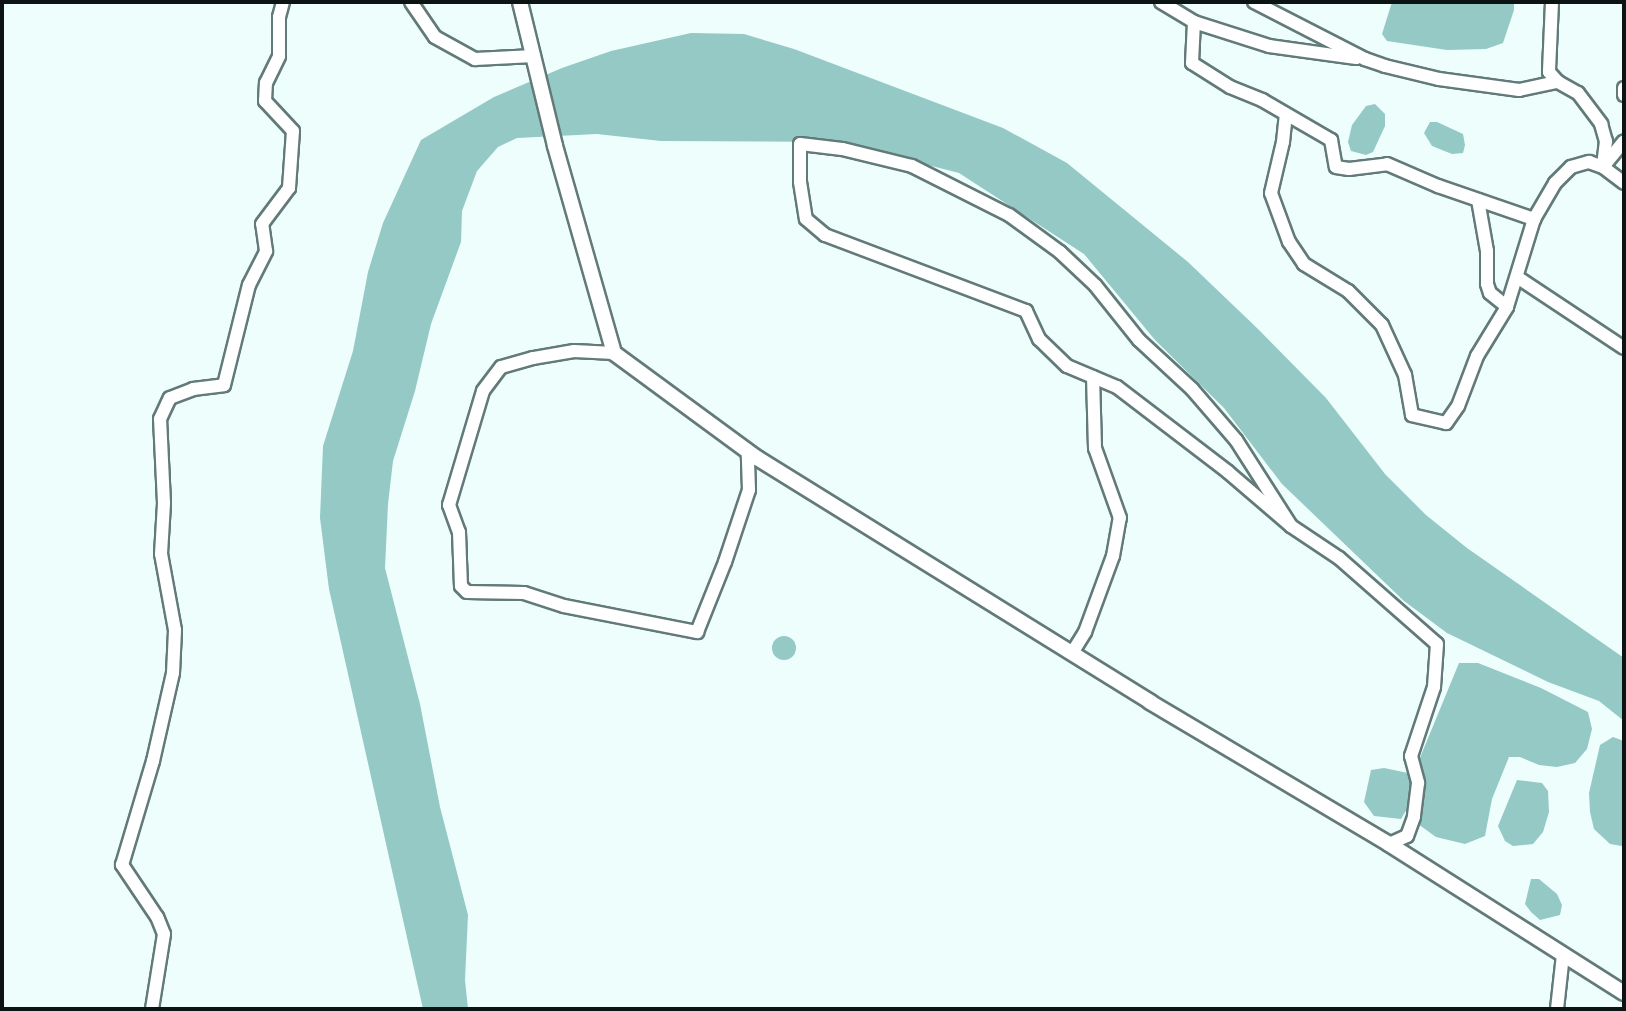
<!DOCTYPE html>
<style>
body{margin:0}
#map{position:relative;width:1626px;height:1011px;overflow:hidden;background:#eefefd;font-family:"Zilla Slab",serif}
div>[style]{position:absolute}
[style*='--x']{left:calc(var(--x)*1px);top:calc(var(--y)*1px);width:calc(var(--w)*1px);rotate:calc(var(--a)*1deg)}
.water>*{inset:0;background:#94c9c5}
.round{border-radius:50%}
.roads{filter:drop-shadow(2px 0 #627a78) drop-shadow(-2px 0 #627a78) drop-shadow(0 2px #627a78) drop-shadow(0 -2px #627a78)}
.minor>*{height:12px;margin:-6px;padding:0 6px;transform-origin:6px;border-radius:6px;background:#fff}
.tertiary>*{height:14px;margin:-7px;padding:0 7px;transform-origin:7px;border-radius:7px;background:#fff}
span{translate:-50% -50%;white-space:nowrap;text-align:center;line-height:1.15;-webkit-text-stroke:7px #fff;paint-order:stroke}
.frame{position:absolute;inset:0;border:4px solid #0b1413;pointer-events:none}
</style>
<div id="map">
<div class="water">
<div style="clip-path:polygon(1392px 2px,1514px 2px,1514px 10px,1503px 43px,1486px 49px,1447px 50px,1387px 41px,1382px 34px)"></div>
<div style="clip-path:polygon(691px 33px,744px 34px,794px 49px,1003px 128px,1067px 163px,1188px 262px,1258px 329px,1326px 398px,1385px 474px,1426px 515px,1467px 548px,1624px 658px,1624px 721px,1599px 701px,1548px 682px,1447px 633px,1404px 601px,1282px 484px,1224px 408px,1155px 340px,1084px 254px,959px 173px,839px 142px,661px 141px,597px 134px,517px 138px,498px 147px,477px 171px,462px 211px,461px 242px,431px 324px,415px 391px,393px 461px,388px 504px,385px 568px,420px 704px,440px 807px,468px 915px,465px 980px,468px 1009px,423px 1009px,329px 589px,320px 518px,323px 446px,353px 351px,368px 272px,383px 223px,421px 140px,494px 97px,562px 68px,611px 51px)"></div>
<div style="clip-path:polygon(1375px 104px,1385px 114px,1385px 126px,1373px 152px,1366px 155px,1351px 151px,1348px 142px,1352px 125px,1366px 106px)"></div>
<div style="clip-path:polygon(1430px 122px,1437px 122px,1463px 134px,1465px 145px,1463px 153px,1452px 154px,1432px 146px,1424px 133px)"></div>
<div class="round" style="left:772px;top:636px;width:24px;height:24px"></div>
<div style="clip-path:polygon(1459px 663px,1478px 663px,1541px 688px,1588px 712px,1592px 729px,1587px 749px,1575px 763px,1557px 767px,1539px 765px,1520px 757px,1509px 757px,1492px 799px,1485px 836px,1465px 844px,1436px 837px,1418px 824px,1422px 796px,1419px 760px)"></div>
<div style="clip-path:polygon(1613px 737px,1624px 741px,1622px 846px,1610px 844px,1594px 829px,1590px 812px,1589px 793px,1600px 745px)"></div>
<div style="clip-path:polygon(1384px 768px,1408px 773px,1412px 783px,1413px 799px,1401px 819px,1374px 816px,1364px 802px,1371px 770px)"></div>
<div style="clip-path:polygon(1517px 780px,1542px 783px,1548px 791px,1549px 812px,1543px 832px,1533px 844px,1513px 846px,1505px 841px,1498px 826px)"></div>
<div style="clip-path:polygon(1531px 879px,1539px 879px,1557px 894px,1562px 905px,1560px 915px,1540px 920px,1531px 912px,1525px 904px)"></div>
</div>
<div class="roads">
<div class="minor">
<div style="--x:411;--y:2;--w:42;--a:55.6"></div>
<div style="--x:435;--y:37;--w:46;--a:28.8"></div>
<div style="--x:475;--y:59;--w:59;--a:-2.9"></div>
<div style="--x:1161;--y:2;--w:39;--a:31"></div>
<div style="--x:1194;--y:22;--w:79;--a:17.7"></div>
<div style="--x:1269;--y:46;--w:88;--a:7.9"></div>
<div style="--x:1254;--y:2;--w:125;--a:27.2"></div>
<div style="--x:1365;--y:59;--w:21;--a:19"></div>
<div style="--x:1385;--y:66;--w:56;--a:13.5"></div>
<div style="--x:1439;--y:79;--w:81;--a:7.8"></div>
<div style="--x:1519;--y:90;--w:40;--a:-12"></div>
<div style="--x:1552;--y:2;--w:70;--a:92.5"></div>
<div style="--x:1549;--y:72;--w:13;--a:48"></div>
<div style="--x:1558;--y:82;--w:23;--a:29"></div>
<div style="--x:1578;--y:93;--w:39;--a:53"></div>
<div style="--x:1601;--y:124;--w:18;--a:74"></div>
<div style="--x:1606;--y:141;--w:26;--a:97"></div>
<div style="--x:1194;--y:22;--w:41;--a:92.8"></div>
<div style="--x:1192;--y:63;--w:45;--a:32.3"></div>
<div style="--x:1230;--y:87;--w:35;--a:22"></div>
<div style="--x:1262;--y:100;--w:80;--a:30.1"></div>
<div style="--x:1331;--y:140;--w:27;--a:80"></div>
<div style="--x:1336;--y:167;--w:13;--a:9"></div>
<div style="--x:1349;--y:169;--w:38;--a:-7"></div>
<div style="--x:1387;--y:164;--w:56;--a:23.3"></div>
<div style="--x:1438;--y:186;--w:102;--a:19"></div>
<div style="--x:1534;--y:219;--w:92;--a:107.1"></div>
<div style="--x:1507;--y:307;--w:57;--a:121.5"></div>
<div style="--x:1477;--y:356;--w:53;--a:110.8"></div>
<div style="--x:1458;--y:406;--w:21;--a:125"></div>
<div style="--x:1446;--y:423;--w:35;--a:-167"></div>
<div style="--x:1412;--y:415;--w:41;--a:-99.9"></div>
<div style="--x:1405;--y:375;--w:55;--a:-114.7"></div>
<div style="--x:1382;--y:325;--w:48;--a:-135"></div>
<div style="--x:1348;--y:291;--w:52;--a:-148.5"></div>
<div style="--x:1304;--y:264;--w:27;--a:-124"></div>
<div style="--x:1289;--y:242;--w:52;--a:-110.2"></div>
<div style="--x:1271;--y:193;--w:52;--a:-76.8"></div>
<div style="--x:1283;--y:142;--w:28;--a:-84"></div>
<div style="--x:1624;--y:88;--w:7;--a:90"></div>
<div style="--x:1603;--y:167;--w:33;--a:-51"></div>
<div style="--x:1478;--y:200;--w:52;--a:80"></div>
<div style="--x:1487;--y:251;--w:33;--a:90"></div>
<div style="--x:1487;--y:284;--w:9;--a:72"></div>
<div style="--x:1490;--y:293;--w:22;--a:39"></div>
<div style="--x:1534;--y:219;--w:42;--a:-59.7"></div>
<div style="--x:1555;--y:183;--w:23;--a:-45"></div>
<div style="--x:1571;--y:167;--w:19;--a:-16"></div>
<div style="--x:1589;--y:162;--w:15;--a:20"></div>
<div style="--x:1603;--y:167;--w:26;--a:37"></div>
<div style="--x:1517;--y:277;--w:128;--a:33.6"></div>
<div style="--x:614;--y:353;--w:40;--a:-177.1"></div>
<div style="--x:574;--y:351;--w:42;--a:170.3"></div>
<div style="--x:533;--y:358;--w:33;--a:164"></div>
<div style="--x:501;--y:367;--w:30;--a:127"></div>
<div style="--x:483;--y:391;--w:119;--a:106.6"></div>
<div style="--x:449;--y:505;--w:29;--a:70"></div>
<div style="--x:459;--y:532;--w:54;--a:87.9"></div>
<div style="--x:461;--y:586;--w:8;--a:45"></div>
<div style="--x:467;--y:592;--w:57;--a:1"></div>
<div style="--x:524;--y:593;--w:42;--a:18"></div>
<div style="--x:564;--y:606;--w:136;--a:11.1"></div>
<div style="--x:697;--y:632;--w:75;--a:-68.2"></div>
<div style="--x:725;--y:562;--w:76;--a:-71.6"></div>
<div style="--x:749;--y:490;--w:38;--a:-92"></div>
<div style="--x:1291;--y:526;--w:102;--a:-122.6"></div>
<div style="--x:1236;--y:440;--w:67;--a:-130.8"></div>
<div style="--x:1192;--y:389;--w:72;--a:-137.2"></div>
<div style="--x:1139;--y:340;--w:70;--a:-128.7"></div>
<div style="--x:1095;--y:285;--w:48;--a:-136.7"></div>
<div style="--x:1060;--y:252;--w:63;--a:-144"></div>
<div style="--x:1009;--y:215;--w:109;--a:-153.2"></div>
<div style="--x:912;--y:166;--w:72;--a:-166.3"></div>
<div style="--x:842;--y:149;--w:42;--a:-173.2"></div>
<div style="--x:800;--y:144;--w:38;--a:90"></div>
<div style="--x:800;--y:182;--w:37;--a:81"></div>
<div style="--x:806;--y:219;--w:25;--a:40"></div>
<div style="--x:825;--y:235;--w:215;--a:20.7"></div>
<div style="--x:1026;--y:311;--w:31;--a:65"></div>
<div style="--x:1039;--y:339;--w:39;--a:44"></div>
<div style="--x:1067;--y:366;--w:54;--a:22.8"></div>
<div style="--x:1117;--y:387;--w:140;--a:37.4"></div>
<div style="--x:1228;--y:472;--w:83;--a:40.6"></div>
<div style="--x:1291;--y:526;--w:58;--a:33.7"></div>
<div style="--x:1339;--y:558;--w:130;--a:41.3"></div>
<div style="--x:1437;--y:644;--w:43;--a:94"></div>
<div style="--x:1434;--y:687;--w:73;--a:108.4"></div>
<div style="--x:1411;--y:756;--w:28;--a:75"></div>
<div style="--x:1418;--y:783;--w:34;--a:97"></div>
<div style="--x:1414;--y:817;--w:20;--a:110"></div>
<div style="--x:1407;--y:836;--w:20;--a:156"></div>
<div style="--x:1072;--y:653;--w:25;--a:-58"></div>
<div style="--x:1085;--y:632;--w:81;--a:-69.8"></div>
<div style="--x:1113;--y:556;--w:39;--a:-80"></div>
<div style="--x:1120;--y:518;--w:74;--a:-109.7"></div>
<div style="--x:1095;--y:448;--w:71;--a:-91.6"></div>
<div style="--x:152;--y:1009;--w:76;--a:-80.9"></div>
<div style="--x:164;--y:934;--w:18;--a:-112"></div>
<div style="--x:157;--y:917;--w:63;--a:-123.9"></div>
<div style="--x:122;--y:865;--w:109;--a:-73.4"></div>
<div style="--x:153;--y:761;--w:90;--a:-77.2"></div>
<div style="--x:173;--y:673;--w:43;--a:-87.3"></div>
<div style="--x:175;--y:630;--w:77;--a:-100.4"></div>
<div style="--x:161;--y:554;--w:51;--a:-86.6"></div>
<div style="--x:164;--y:503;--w:84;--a:-92.7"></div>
<div style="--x:160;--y:419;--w:23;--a:-65"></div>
<div style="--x:170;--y:398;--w:25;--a:-21"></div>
<div style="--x:193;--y:389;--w:31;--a:-7"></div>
<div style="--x:224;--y:385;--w:103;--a:-76"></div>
<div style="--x:249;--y:285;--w:38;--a:-63"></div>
<div style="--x:266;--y:251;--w:27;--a:-98"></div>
<div style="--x:262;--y:224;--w:45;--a:-53.1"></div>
<div style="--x:289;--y:188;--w:57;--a:-86"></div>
<div style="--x:293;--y:131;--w:41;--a:-133"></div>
<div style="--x:265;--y:101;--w:18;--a:-87"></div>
<div style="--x:266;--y:83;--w:30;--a:-64"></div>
<div style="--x:279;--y:56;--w:39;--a:-90"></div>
<div style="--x:279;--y:17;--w:16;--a:-75"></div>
<div style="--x:1557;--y:1009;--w:54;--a:-83.7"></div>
</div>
<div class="tertiary">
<div style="--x:520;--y:2;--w:148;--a:76.3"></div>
<div style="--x:555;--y:146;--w:215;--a:74.1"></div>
<div style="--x:614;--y:353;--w:177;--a:36.3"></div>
<div style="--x:757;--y:458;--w:463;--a:31.8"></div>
<div style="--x:1150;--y:702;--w:278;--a:30.7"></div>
<div style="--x:1389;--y:844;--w:278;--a:32.4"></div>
</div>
</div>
<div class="frame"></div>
</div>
